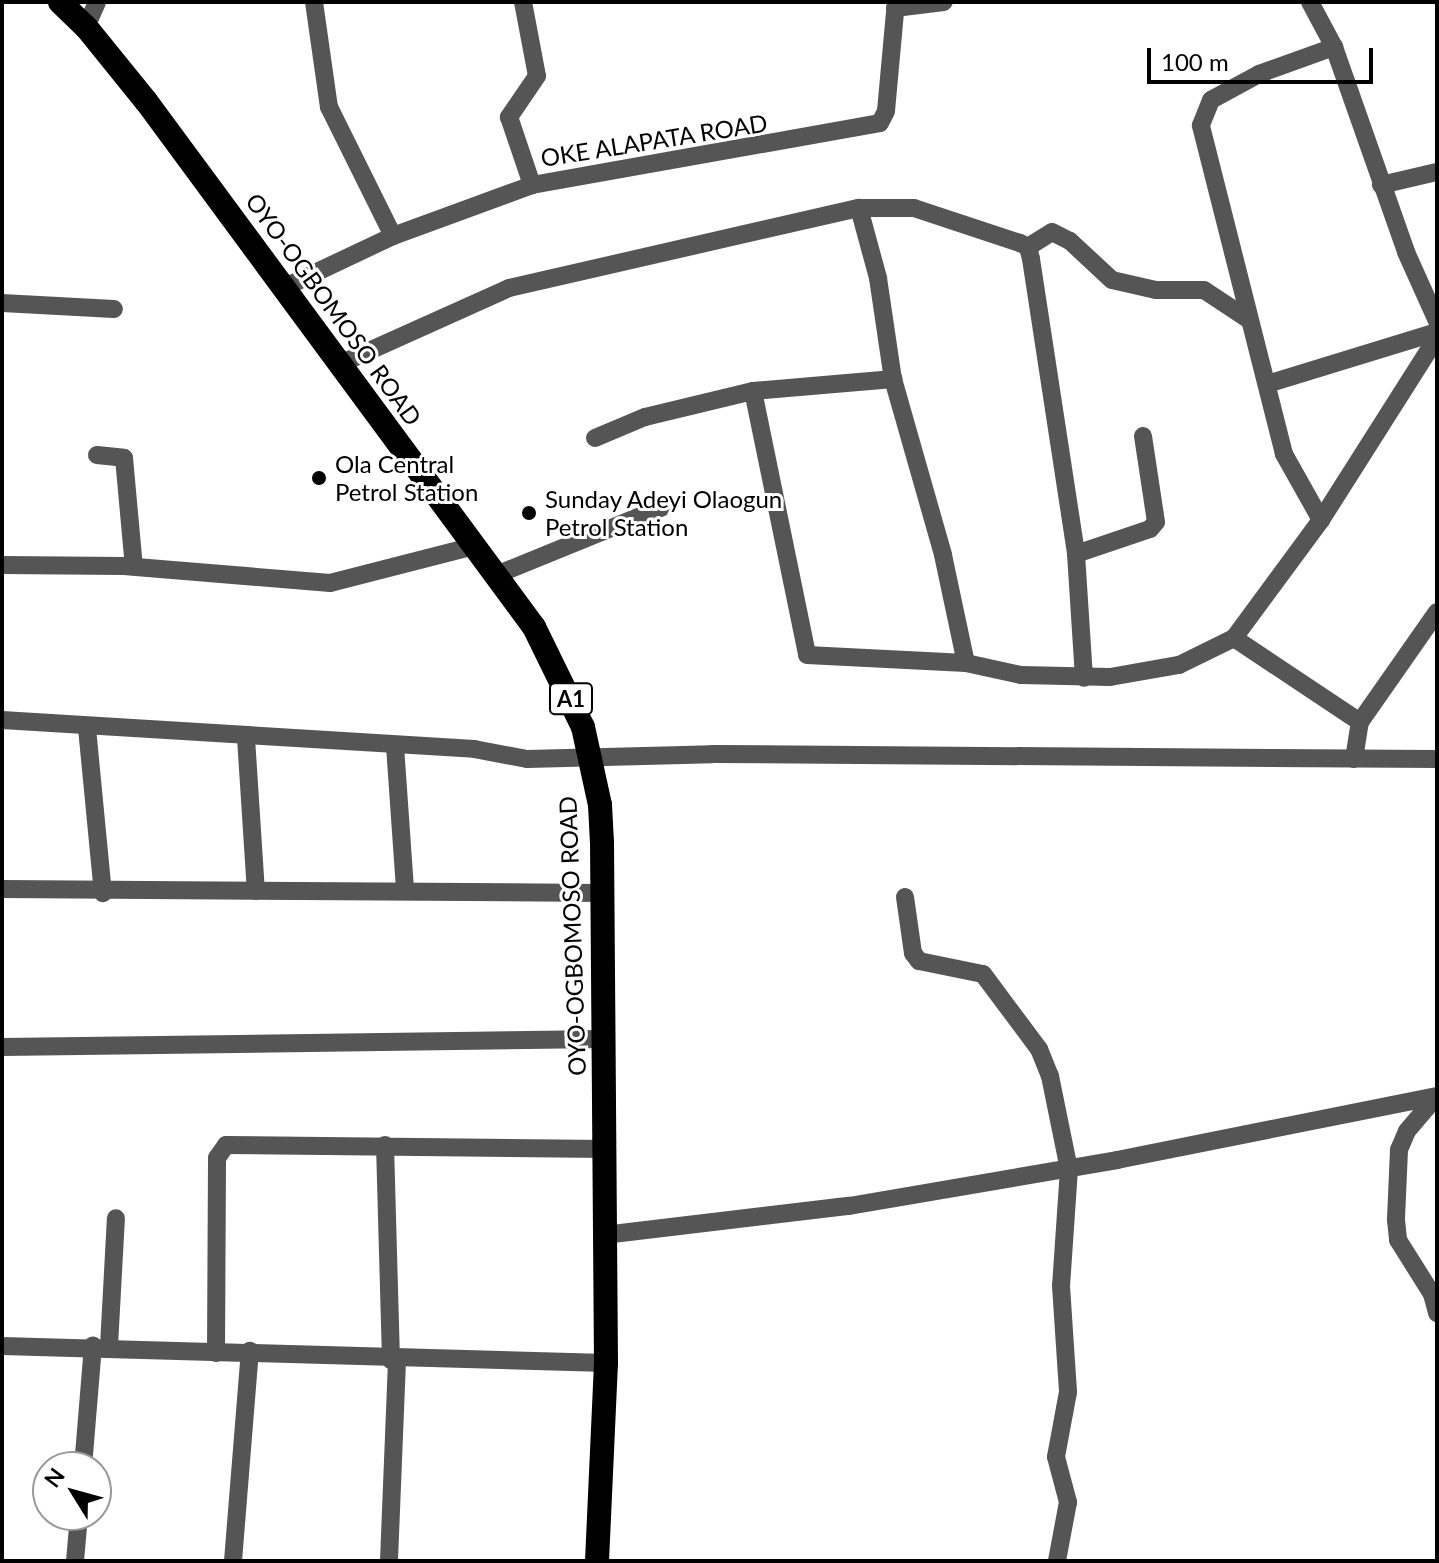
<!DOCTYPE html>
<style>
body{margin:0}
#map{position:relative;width:1439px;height:1563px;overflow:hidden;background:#fff;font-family:Lato,sans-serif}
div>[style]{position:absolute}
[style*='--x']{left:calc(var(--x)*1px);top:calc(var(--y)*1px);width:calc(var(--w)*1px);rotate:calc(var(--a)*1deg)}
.minor>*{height:18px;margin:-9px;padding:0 9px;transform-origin:9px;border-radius:9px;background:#555}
.highway>*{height:24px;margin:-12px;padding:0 12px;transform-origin:12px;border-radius:12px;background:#000}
.dots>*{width:22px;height:22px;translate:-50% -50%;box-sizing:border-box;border:4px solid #fff;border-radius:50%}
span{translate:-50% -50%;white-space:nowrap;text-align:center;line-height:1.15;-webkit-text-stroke:6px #fff;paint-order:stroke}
.shield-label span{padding:2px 6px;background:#fff;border:2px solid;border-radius:6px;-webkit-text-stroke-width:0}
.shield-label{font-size:22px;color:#000;font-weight:700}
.street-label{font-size:24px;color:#000}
.poi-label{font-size:24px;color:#000}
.left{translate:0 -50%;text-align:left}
.frame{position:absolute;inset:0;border:4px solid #000;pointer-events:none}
.north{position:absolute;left:32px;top:1451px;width:80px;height:80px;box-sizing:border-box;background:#fff;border:2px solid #999;border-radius:50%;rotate:307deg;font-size:22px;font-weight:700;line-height:32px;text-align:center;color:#000}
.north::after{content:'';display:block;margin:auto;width:28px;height:36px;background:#000;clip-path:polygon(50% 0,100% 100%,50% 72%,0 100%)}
.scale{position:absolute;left:1147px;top:48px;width:226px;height:36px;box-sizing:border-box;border:4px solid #000;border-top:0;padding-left:10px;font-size:24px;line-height:28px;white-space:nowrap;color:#000;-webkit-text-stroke:6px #fff;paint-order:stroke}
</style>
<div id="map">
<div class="minor">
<div style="--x:314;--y:2;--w:106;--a:81.9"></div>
<div style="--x:329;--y:107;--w:144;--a:63.6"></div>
<div style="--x:523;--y:2;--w:75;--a:79.3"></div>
<div style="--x:537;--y:76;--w:50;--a:124.3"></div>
<div style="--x:509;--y:117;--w:72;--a:71.3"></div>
<div style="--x:1310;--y:2;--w:51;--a:61.9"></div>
<div style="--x:1334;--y:47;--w:217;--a:70.6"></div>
<div style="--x:1406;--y:252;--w:76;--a:65.8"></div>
<div style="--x:895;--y:8;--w:49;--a:-7"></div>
<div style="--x:86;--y:27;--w:27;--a:-66"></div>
<div style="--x:1381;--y:185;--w:57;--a:-13.1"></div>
<div style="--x:859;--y:208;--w:73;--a:74.8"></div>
<div style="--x:878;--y:278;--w:102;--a:81.6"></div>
<div style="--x:1028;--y:247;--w:28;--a:-32"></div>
<div style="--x:1052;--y:232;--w:20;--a:27"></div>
<div style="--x:1070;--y:241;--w:57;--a:42.9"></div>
<div style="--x:1112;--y:280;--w:45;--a:12.8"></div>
<div style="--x:1156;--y:290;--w:48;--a:0"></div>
<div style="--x:1204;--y:290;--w:53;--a:33.4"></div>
<div style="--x:283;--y:288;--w:122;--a:-25.3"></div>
<div style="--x:393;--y:236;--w:148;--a:-20.1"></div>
<div style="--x:532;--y:185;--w:353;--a:-10.1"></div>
<div style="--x:880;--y:123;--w:13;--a:-63"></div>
<div style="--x:886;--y:111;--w:109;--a:-84.8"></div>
<div style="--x:2;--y:303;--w:112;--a:3.1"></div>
<div style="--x:340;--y:364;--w:185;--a:-24.2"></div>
<div style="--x:509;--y:288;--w:359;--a:-12.9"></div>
<div style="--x:859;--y:208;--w:55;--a:0"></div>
<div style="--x:914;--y:208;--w:112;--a:18.3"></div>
<div style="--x:1020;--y:243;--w:9;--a:27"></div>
<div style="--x:1028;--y:247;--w:12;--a:76"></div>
<div style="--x:1031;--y:259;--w:298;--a:81.3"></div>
<div style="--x:1076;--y:554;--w:124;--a:86.3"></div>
<div style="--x:1267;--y:384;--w:178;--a:-17"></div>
<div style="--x:753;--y:391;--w:269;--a:78.4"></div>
<div style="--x:807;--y:655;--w:159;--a:2.9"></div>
<div style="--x:966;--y:663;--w:56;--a:12.3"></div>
<div style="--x:1021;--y:675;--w:89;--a:1.3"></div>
<div style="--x:1110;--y:677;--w:70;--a:-9.9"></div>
<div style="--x:1179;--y:665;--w:61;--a:-26.1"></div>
<div style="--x:1234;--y:638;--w:147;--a:-53.6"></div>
<div style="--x:1321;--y:520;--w:217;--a:-57.6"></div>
<div style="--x:595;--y:438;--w:54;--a:-22.8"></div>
<div style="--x:645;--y:417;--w:111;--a:-13.5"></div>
<div style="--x:753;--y:391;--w:141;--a:-4.9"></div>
<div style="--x:893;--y:379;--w:183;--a:74.1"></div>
<div style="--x:943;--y:555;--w:110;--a:78"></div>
<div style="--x:97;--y:455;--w:27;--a:6"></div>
<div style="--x:124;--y:458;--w:109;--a:84.8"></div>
<div style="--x:1321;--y:520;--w:76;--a:-119.3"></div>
<div style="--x:1284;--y:454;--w:339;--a:-104.2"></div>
<div style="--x:1201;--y:125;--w:27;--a:-68"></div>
<div style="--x:1211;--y:100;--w:55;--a:-28.4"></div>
<div style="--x:1259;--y:74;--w:80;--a:-19.8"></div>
<div style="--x:1076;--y:554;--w:78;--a:-18.7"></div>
<div style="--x:1150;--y:529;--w:9;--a:-49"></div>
<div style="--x:1156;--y:522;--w:87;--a:-98.6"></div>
<div style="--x:2;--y:565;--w:122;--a:0.5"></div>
<div style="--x:124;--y:566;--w:207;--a:4.7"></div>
<div style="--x:330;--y:583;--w:149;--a:-14.4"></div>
<div style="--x:496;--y:575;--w:183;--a:-22.2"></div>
<div style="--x:1234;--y:638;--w:151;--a:33.7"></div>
<div style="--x:2;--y:720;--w:473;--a:3.5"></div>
<div style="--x:474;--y:749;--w:54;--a:10.7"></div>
<div style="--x:527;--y:759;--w:185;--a:-1.5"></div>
<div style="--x:712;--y:754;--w:725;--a:0.4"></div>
<div style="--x:87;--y:728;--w:166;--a:84.5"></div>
<div style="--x:246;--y:738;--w:153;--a:86.3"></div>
<div style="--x:395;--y:746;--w:143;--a:86"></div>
<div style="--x:1354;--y:759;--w:37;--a:-81"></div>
<div style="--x:1360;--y:722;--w:134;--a:-55"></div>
<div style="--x:2;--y:889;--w:599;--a:0.38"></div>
<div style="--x:905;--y:897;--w:57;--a:81.9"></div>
<div style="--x:913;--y:953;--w:10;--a:53"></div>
<div style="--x:919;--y:961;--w:65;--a:11.5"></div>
<div style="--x:983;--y:974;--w:94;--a:53.3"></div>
<div style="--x:1039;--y:1049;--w:29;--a:68"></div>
<div style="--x:1050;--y:1076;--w:95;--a:78.5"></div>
<div style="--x:1069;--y:1169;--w:117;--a:93.9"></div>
<div style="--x:1061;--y:1286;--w:106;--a:86.2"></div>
<div style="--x:1068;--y:1392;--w:66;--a:100.5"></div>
<div style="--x:1056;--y:1457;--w:47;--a:75.1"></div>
<div style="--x:1068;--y:1502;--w:60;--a:100.6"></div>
<div style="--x:2;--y:1047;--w:600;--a:-0.76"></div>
<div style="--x:1435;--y:1098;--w:43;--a:130.3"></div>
<div style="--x:1407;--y:1131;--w:21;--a:113"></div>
<div style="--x:1399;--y:1150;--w:70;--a:92.5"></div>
<div style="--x:1396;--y:1220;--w:20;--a:84"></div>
<div style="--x:1398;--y:1240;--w:64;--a:57.8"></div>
<div style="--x:1432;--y:1294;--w:20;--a:75"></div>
<div style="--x:385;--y:1145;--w:215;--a:88.4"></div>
<div style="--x:391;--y:1360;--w:6;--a:9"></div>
<div style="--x:397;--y:1361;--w:200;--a:92.3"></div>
<div style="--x:604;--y:1235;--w:247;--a:-6.8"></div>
<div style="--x:849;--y:1206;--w:272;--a:-9.7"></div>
<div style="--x:1117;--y:1160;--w:326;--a:-11.3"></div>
<div style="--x:2;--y:1346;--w:604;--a:1.61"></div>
<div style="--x:109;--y:1346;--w:128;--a:-86.9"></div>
<div style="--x:216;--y:1353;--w:195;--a:-89.7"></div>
<div style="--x:217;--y:1158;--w:16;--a:-55"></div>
<div style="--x:226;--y:1145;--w:380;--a:0.6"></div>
<div style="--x:83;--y:1467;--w:122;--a:-85.3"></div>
<div style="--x:75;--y:1561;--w:46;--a:-85"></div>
<div style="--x:233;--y:1561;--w:211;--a:-85.4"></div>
</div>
<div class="highway">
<div style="--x:60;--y:2;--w:36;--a:44"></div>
<div style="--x:86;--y:27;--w:95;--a:51"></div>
<div style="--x:146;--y:101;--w:654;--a:53.59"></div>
<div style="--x:534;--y:627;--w:111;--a:63.9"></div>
<div style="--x:583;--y:727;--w:80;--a:77.7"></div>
<div style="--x:600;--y:805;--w:37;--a:87"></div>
<div style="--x:602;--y:842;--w:521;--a:89.56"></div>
<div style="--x:606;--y:1363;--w:198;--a:92.6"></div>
</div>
<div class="dots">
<div style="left:319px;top:478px;background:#000"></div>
<div style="left:529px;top:513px;background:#000"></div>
</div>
<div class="shield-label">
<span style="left:571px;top:699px">A1</span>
</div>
<div class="street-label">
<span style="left:654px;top:140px;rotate:-9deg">OKE ALAPATA ROAD</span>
<span style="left:334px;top:309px;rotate:54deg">OYO-OGBOMOSO ROAD</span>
<span style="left:572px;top:936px;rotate:-92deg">OYO-OGBOMOSO ROAD</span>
</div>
<div class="poi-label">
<span class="left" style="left:335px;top:478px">Ola Central<br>Petrol Station</span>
<span class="left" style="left:545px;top:513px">Sunday Adeyi Olaogun<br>Petrol Station</span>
</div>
<div class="frame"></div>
<div class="north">N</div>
<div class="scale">100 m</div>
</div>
